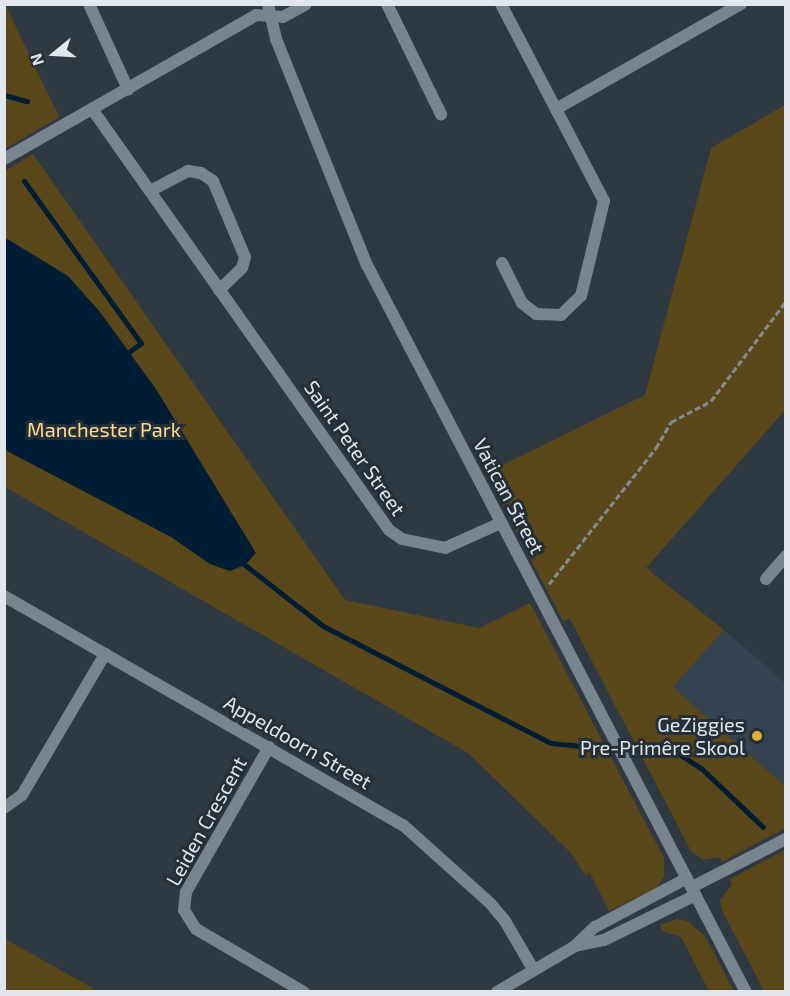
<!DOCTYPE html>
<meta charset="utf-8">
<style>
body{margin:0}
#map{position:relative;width:790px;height:996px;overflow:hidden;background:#2f3942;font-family:"Exo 2",sans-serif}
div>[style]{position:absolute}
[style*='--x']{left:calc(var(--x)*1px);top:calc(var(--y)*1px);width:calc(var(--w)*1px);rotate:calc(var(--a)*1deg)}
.built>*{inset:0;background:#344451}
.green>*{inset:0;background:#5b481a}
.water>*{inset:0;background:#001d34}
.stream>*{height:5px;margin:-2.5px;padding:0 2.5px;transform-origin:2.5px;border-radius:2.5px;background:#001d34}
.path>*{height:3px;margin-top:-1.5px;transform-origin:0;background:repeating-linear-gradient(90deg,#838b93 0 6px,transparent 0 9px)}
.minor>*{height:12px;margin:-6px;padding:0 6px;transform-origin:6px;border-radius:6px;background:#78848e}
.tertiary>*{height:12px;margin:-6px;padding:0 6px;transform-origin:6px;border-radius:6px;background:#78848e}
.dots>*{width:16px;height:16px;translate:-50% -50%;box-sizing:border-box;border:3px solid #252f38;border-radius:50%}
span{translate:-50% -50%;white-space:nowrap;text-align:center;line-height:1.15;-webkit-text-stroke:6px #252f38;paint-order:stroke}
.park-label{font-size:20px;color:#fddc8f}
.street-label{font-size:20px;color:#e0e6ec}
.poi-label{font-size:20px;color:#e0e6ec}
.right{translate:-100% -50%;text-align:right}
.frame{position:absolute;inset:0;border:6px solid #e0e6ec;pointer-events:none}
.north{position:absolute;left:24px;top:24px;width:60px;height:60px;-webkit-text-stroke:4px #252f38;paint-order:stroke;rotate:252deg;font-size:16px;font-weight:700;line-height:24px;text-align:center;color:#e0e6ec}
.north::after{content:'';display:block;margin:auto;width:21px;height:27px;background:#e0e6ec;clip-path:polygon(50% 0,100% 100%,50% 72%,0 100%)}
</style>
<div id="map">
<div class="built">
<div style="clip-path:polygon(724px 630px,785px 683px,785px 786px,673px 687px)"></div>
</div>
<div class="green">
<div style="clip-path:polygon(5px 4px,59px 117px,5px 149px,4px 5px)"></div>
<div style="clip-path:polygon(785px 105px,785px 410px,646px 568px,724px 630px,673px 687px,785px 786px,785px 828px,722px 862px,719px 857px,703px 860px,691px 851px,570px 619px,563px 621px,486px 473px,645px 395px,711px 148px)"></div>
<div style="clip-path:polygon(33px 154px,345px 600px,479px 628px,530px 603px,664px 858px,664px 877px,656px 888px,609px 911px,590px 873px,585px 875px,572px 854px,468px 753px,5px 487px,5px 171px)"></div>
<div style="clip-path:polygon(785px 850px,785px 991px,764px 991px,722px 910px,720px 900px,732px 885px,730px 879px)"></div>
<div style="clip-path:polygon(677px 919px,687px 921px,705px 936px,734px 991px,709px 991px,681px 937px,662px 931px,660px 925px)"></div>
<div style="clip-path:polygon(4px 939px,5px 939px,98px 991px,5px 991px)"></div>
</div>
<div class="water">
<div style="clip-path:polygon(4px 237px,68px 276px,100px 312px,156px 389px,256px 553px,245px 565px,230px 571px,210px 564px,171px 537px,5px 450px)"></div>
</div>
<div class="stream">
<div style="--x:4;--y:95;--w:24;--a:15"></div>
<div style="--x:24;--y:181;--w:200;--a:54.2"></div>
<div style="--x:141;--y:343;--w:15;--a:143"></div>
<div style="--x:245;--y:565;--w:99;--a:38"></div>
<div style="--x:323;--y:626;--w:256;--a:27.2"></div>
<div style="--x:551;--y:743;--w:27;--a:6"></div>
<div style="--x:655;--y:746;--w:22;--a:16"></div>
<div style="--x:676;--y:752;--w:31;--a:33"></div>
<div style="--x:702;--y:769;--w:84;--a:43.6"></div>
</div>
<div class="path">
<div style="--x:549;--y:584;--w:173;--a:-51.8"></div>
<div style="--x:656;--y:448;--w:30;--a:-60"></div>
<div style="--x:671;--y:422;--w:45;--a:-27.7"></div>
<div style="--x:711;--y:401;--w:125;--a:-53.1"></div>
</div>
<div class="minor">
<div style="--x:89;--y:4;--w:94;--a:65.4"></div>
<div style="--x:387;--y:4;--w:123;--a:63.9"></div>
<div style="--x:501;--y:4;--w:119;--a:62.4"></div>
<div style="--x:556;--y:109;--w:213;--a:-29.6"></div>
<div style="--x:92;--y:109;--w:515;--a:54.8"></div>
<div style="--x:389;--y:530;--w:16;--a:35"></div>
<div style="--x:402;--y:539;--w:44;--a:11.8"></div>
<div style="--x:445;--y:548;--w:61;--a:-24.1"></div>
<div style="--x:4;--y:159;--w:290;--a:-29.7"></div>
<div style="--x:256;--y:15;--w:27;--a:4"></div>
<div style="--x:283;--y:17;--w:26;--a:-29"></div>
<div style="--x:150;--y:191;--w:43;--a:-27.8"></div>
<div style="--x:188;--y:171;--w:13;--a:9"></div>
<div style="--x:201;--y:173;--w:14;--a:34"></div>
<div style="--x:213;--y:181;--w:82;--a:67.2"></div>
<div style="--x:245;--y:257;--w:11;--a:105"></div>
<div style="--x:242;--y:268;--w:32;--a:136"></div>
<div style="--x:502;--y:263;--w:45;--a:63.4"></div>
<div style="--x:522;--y:303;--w:18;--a:38"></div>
<div style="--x:536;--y:314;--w:25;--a:2"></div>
<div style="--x:561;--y:315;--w:28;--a:-44"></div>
<div style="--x:581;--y:296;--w:98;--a:-76.4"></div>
<div style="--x:604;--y:201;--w:104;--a:-117.6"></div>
<div style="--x:766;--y:579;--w:30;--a:-49"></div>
<div style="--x:4;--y:596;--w:460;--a:29.9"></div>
<div style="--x:403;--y:825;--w:117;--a:41.9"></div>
<div style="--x:490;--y:903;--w:23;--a:50"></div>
<div style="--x:505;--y:921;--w:56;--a:59.7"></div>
<div style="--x:269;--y:747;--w:167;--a:119.8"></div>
<div style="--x:186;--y:892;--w:18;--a:96"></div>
<div style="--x:184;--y:910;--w:22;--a:58"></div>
<div style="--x:196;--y:929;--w:125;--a:30.3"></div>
<div style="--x:4;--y:808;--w:22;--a:-36"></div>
<div style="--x:22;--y:795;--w:164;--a:-59.5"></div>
<div style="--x:692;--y:887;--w:106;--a:-27.1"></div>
<div style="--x:575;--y:946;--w:28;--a:-44"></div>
<div style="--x:595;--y:927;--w:104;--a:-28"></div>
<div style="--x:497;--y:992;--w:91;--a:-30.5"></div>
<div style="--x:575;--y:946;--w:30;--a:-12"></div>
<div style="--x:604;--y:940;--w:102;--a:-26.1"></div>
</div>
<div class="tertiary">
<div style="--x:268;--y:4;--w:36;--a:77"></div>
<div style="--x:276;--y:39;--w:244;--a:68.1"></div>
<div style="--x:367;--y:265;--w:820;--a:62.47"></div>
</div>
<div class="dots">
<div style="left:757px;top:736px;background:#dfb034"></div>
</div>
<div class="park-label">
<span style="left:104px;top:429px">Manchester Park</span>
</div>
<div class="street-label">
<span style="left:355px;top:448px;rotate:55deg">Saint Peter Street</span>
<span style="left:509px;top:496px;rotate:62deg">Vatican Street</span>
<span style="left:298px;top:742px;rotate:30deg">Appeldoorn Street</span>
<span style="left:206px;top:821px;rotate:-61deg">Leiden Crescent</span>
</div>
<div class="poi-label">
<span class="right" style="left:745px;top:736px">GeZiggies<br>Pre-Primêre Skool</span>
</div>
<div class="frame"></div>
<div class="north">N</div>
</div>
